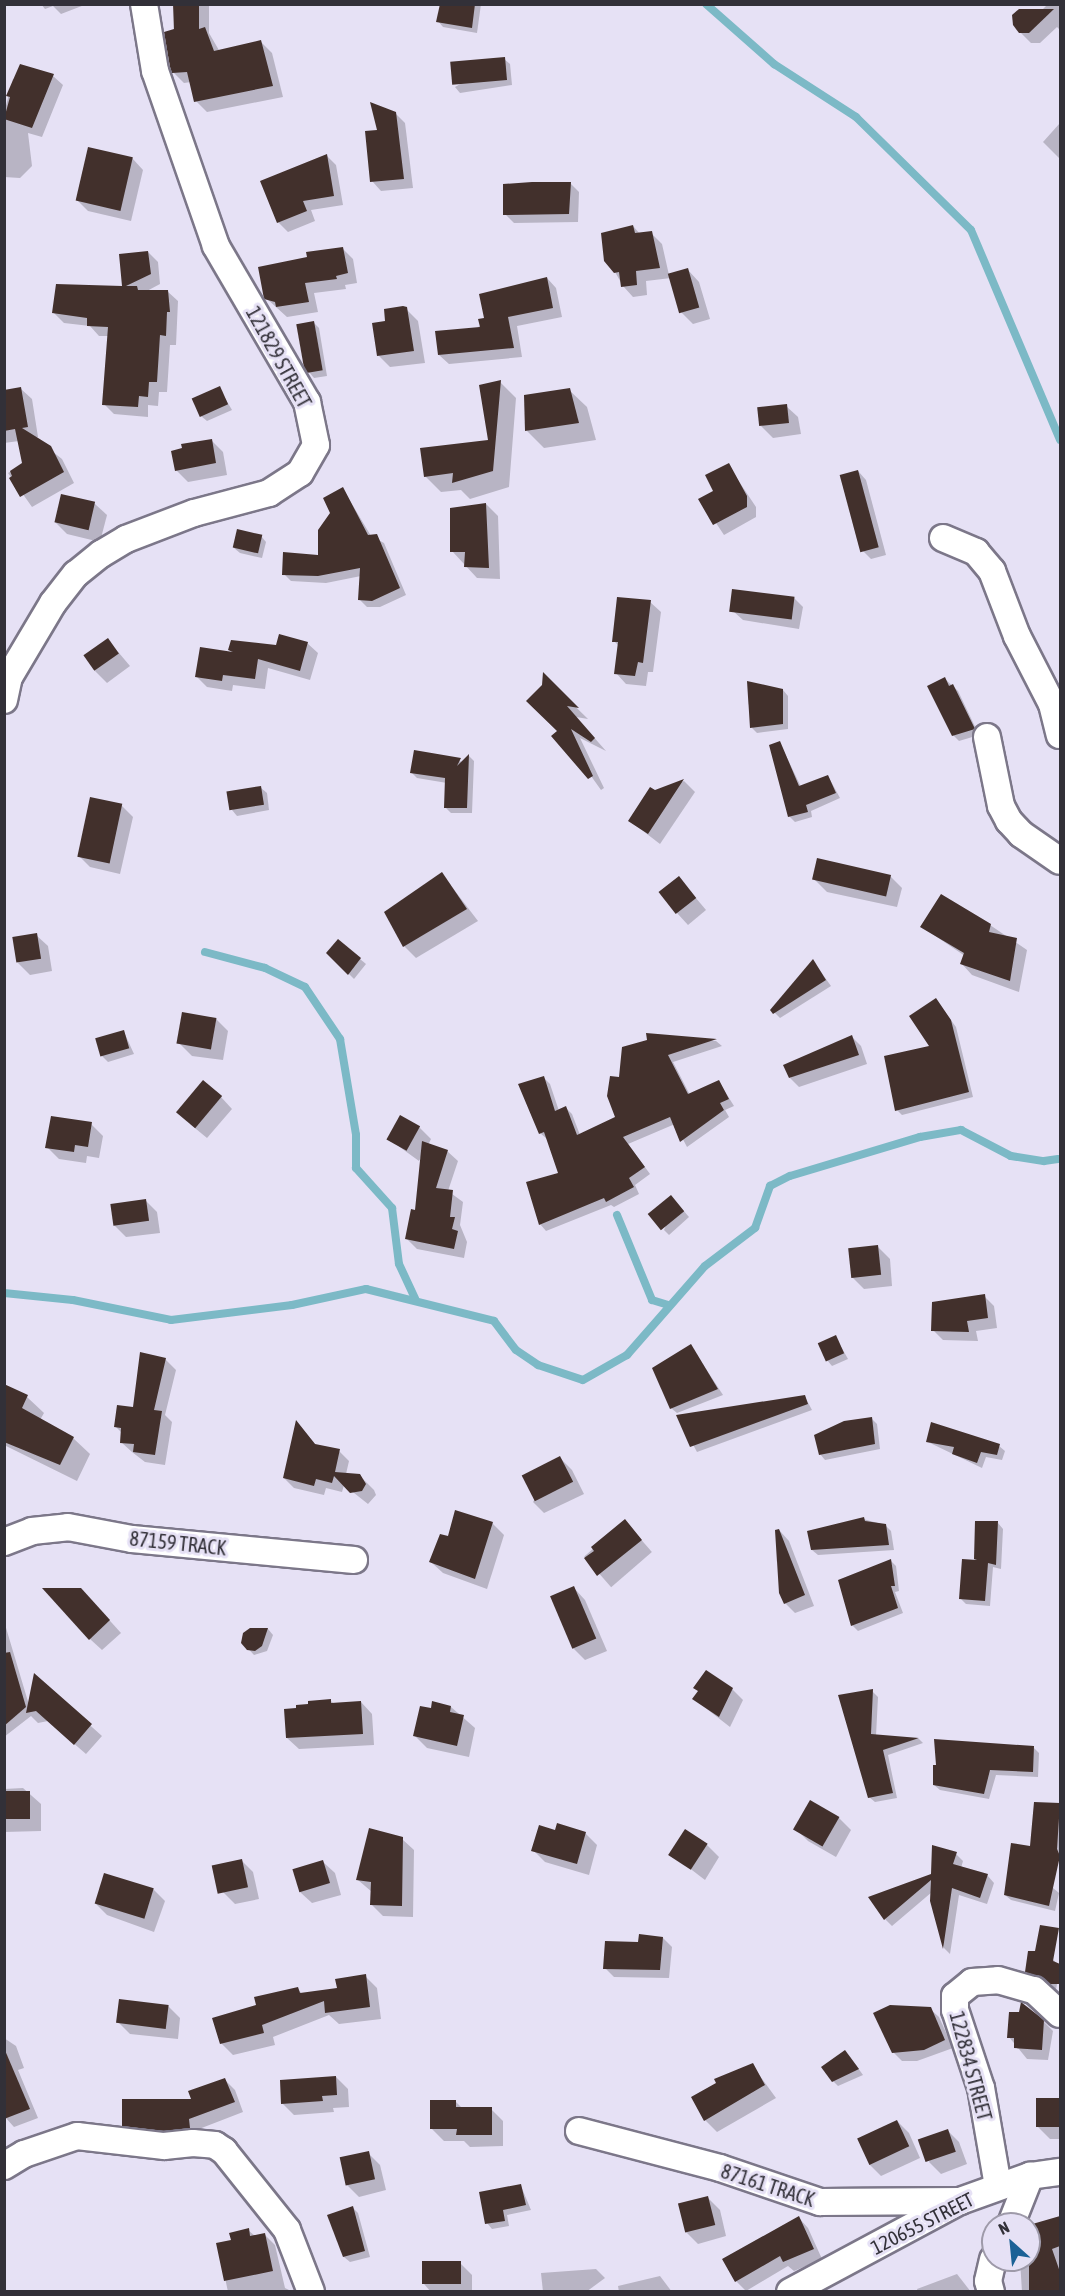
<!DOCTYPE html>
<style>
body{margin:0}
#map{position:relative;width:1065px;height:2296px;overflow:hidden;background:#e6e1f5;font-family:"Asap Condensed",sans-serif}
div>[style]{position:absolute}
[style*='--x']{left:calc(var(--x)*1px);top:calc(var(--y)*1px);width:calc(var(--w)*1px);rotate:calc(var(--a)*1deg)}
.shadow>*{inset:0;background:#0003;transform-origin:0 0}
.stream>*{height:8px;margin:-4px;padding:0 4px;transform-origin:4px;border-radius:4px;background:#7cb9c6}
.building>*{inset:0;background:#42302c;transform-origin:0 0}
.roads{filter:drop-shadow(2px 0 #7c7789) drop-shadow(-2px 0 #7c7789) drop-shadow(0 2px #7c7789) drop-shadow(0 -2px #7c7789)}
.minor>*{height:26px;margin:-13px;padding:0 13px;transform-origin:13px;border-radius:13px;background:#fff}
span{translate:-50% -50%;white-space:nowrap;text-align:center;line-height:1.15;-webkit-text-stroke:6px #e6e1f5;paint-order:stroke}
.street-label{font-size:20px;color:#323038}
.frame{position:absolute;inset:0;border:6px solid #323038;pointer-events:none}
.north{position:absolute;left:981px;top:2212px;width:60px;height:60px;box-sizing:border-box;background:#e6e1f5;border:2px solid #9e9aa9;border-radius:50%;rotate:333deg;font-size:16px;font-weight:700;line-height:24px;text-align:center;color:#323038}
.north::after{content:'';display:block;margin:auto;width:21px;height:27px;background:#1b6196;clip-path:polygon(50% 0,100% 100%,50% 72%,0 100%)}
</style>
<div id="map">
<div class="shadow">
<div style="clip-path:polygon(41px 4px,87px 4px,61px 14px,53px 6px,45px 9px)"></div>
<div style="clip-path:polygon(174px 4px,209px 4px,209px 33px,220px 52px,261px 42px,272px 53px,283px 97px,207px 112px,196px 101px,191px 82px,184px 83px,173px 72px)"></div>
<div style="clip-path:polygon(442px 4px,481px 4px,477px 33px,443px 27px,438px 21px)"></div>
<div style="clip-path:polygon(1048px 4px,1060px 4px,1060px 30px,1057px 27px,1040px 43px,1031px 43px,1020px 32px)"></div>
<div style="clip-path:polygon(504px 59px,510px 64px,512px 85px,460px 93px,455px 87px)"></div>
<div style="clip-path:polygon(53px 76px,63px 85px,42px 137px,28px 133px,32px 166px,20px 178px,4px 177px,4px 113px,13px 79px)"></div>
<div style="clip-path:polygon(395px 113px,405px 123px,413px 188px,381px 191px,372px 181px,379px 131px)"></div>
<div style="clip-path:polygon(1060px 123px,1060px 159px,1043px 142px)"></div>
<div style="clip-path:polygon(327px 156px,336px 165px,343px 205px,311px 210px,315px 221px,288px 232px,278px 222px)"></div>
<div style="clip-path:polygon(132px 158px,143px 170px,131px 221px,88px 211px,77px 200px)"></div>
<div style="clip-path:polygon(570px 183px,579px 192px,578px 222px,514px 223px,505px 214px)"></div>
<div style="clip-path:polygon(633px 226px,640px 234px,651px 233px,662px 244px,669px 275px,688px 270px,699px 282px,710px 319px,693px 324px,681px 312px,671px 278px,646px 281px,647px 295px,633px 297px,623px 286px,615px 272px)"></div>
<div style="clip-path:polygon(343px 249px,353px 259px,357px 283px,345px 285px,346px 289px,314px 293px,318px 312px,287px 317px,266px 298px,309px 258px)"></div>
<div style="clip-path:polygon(148px 252px,158px 262px,160px 284px,145px 292px,167px 291px,178px 301px,176px 345px,170px 345px,167px 392px,159px 392px,158px 406px,148px 405px,148px 417px,114px 414px,104px 404px,109px 336px,99px 336px,90px 326px,64px 323px,54px 313px,124px 288px)"></div>
<div style="clip-path:polygon(547px 278px,556px 288px,562px 317px,517px 326px,522px 357px,449px 364px,439px 355px)"></div>
<div style="clip-path:polygon(406px 309px,418px 321px,425px 363px,390px 367px,378px 355px,387px 322px)"></div>
<div style="clip-path:polygon(314px 323px,319px 328px,327px 376px,314px 378px,309px 372px)"></div>
<div style="clip-path:polygon(500px 382px,516px 398px,509px 487px,470px 499px,461px 490px,441px 492px,425px 476px,489px 441px)"></div>
<div style="clip-path:polygon(219px 388px,232px 410px,207px 421px,201px 416px)"></div>
<div style="clip-path:polygon(21px 389px,32px 399px,38px 437px,35px 438px,62px 459px,74px 483px,32px 507px,8px 473px,24px 464px,19px 441px,4px 443px,4px 392px)"></div>
<div style="clip-path:polygon(569px 390px,587px 407px,596px 440px,544px 448px,527px 431px)"></div>
<div style="clip-path:polygon(786px 406px,798px 417px,801px 434px,773px 438px,761px 426px)"></div>
<div style="clip-path:polygon(211px 440px,223px 452px,227px 475px,188px 482px,176px 470px)"></div>
<div style="clip-path:polygon(728px 465px,756px 507px,756px 517px,724px 535px,700px 499px,715px 491px)"></div>
<div style="clip-path:polygon(858px 471px,866px 480px,886px 555px,871px 559px,863px 551px)"></div>
<div style="clip-path:polygon(343px 489px,371px 536px,384px 543px,406px 595px,380px 607px,367px 607px,360px 600px,361px 576px,326px 583px,291px 581px,284px 574px,319px 557px)"></div>
<div style="clip-path:polygon(62px 496px,95px 504px,107px 515px,100px 542px,67px 534px,55px 522px)"></div>
<div style="clip-path:polygon(486px 504px,498px 516px,500px 579px,477px 578px,452px 551px)"></div>
<div style="clip-path:polygon(261px 536px,266px 542px,262px 558px,240px 553px,234px 548px)"></div>
<div style="clip-path:polygon(794px 598px,803px 607px,799px 629px,743px 620px,733px 611px)"></div>
<div style="clip-path:polygon(650px 602px,661px 612px,653px 672px,648px 672px,646px 686px,626px 684px,616px 673px,619px 646px,614px 641px)"></div>
<div style="clip-path:polygon(108px 640px,130px 666px,107px 683px,95px 671px)"></div>
<div style="clip-path:polygon(307px 643px,318px 653px,310px 680px,268px 668px,265px 689px,233px 685px,232px 691px,207px 687px,197px 677px,233px 653px,230px 650px)"></div>
<div style="clip-path:polygon(544px 676px,588px 719px,576px 717px,606px 751px,580px 738px,604px 788px,601px 790px,559px 731px)"></div>
<div style="clip-path:polygon(945px 679px,958px 691px,979px 735px,959px 741px,953px 735px)"></div>
<div style="clip-path:polygon(783px 690px,788px 696px,788px 729px,757px 733px,752px 728px)"></div>
<div style="clip-path:polygon(780px 743px,801px 787px,828px 776px,840px 798px,811px 811px,812px 817px,795px 822px,789px 816px)"></div>
<div style="clip-path:polygon(415px 752px,463px 762px,469px 756px,474px 761px,472px 813px,451px 813px,445px 807px,447px 783px,417px 778px,412px 773px)"></div>
<div style="clip-path:polygon(684px 781px,695px 792px,660px 844px,630px 821px,654px 792px)"></div>
<div style="clip-path:polygon(261px 788px,267px 793px,269px 810px,237px 816px,232px 810px)"></div>
<div style="clip-path:polygon(121px 805px,133px 817px,120px 874px,90px 867px,78px 855px)"></div>
<div style="clip-path:polygon(442px 874px,478px 921px,416px 958px,404px 946px)"></div>
<div style="clip-path:polygon(890px 876px,902px 888px,897px 907px,827px 892px,815px 880px)"></div>
<div style="clip-path:polygon(679px 878px,706px 910px,688px 925px,677px 913px)"></div>
<div style="clip-path:polygon(990px 925px,1027px 950px,1019px 992px,972px 975px,962px 964px,965px 956px,922px 927px)"></div>
<div style="clip-path:polygon(36px 935px,48px 946px,52px 971px,30px 975px,18px 963px)"></div>
<div style="clip-path:polygon(328px 953px,360px 959px,366px 964px,354px 979px)"></div>
<div style="clip-path:polygon(813px 961px,831px 986px,780px 1018px,772px 1010px)"></div>
<div style="clip-path:polygon(936px 1000px,956px 1027px,973px 1097px,902px 1115px,897px 1110px,932px 1047px)"></div>
<div style="clip-path:polygon(216px 1019px,228px 1031px,223px 1060px,192px 1056px,180px 1044px)"></div>
<div style="clip-path:polygon(124px 1032px,134px 1054px,108px 1062px,102px 1056px)"></div>
<div style="clip-path:polygon(647px 1035px,716px 1041px,722px 1046px,673px 1062px,690px 1095px,719px 1082px,734px 1106px,725px 1110px,729px 1117px,687px 1147px,675px 1124px,628px 1144px,650px 1174px,635px 1185px,639px 1194px,614px 1207px,611px 1205px,546px 1231px,540px 1224px,560px 1173px,547px 1139px,540px 1133px,544px 1078px,550px 1084px,559px 1111px,566px 1108px,572px 1114px,580px 1135px,617px 1118px,620px 1079px,649px 1041px)"></div>
<div style="clip-path:polygon(852px 1037px,861px 1046px,867px 1064px,799px 1087px,790px 1078px)"></div>
<div style="clip-path:polygon(221px 1097px,232px 1109px,207px 1138px,190px 1124px)"></div>
<div style="clip-path:polygon(91px 1124px,103px 1136px,99px 1158px,87px 1156px,86px 1163px,59px 1159px,47px 1147px)"></div>
<div style="clip-path:polygon(419px 1127px,431px 1139px,428px 1145px,447px 1151px,458px 1161px,448px 1191px,463px 1202px,460px 1225px,467px 1242px,464px 1258px,417px 1249px,407px 1239px,416px 1212px,422px 1155px,419px 1161px,390px 1140px)"></div>
<div style="clip-path:polygon(145px 1200px,157px 1212px,160px 1233px,126px 1237px,114px 1225px)"></div>
<div style="clip-path:polygon(676px 1202px,689px 1217px,669px 1235px,664px 1230px)"></div>
<div style="clip-path:polygon(878px 1247px,890px 1259px,892px 1286px,864px 1289px,852px 1277px)"></div>
<div style="clip-path:polygon(984px 1296px,994px 1306px,997px 1328px,976px 1331px,978px 1341px,943px 1340px,933px 1330px)"></div>
<div style="clip-path:polygon(835px 1336px,848px 1359px,832px 1366px,827px 1360px)"></div>
<div style="clip-path:polygon(691px 1346px,723px 1395px,677px 1413px,671px 1408px)"></div>
<div style="clip-path:polygon(165px 1359px,176px 1370px,165px 1415px,172px 1422px,165px 1465px,145px 1462px,132px 1452px,121px 1442px,122px 1433px,116px 1427px,135px 1409px)"></div>
<div style="clip-path:polygon(4px 1386px,27px 1397px,44px 1413px,40px 1420px,73px 1438px,90px 1454px,77px 1481px,4px 1445px)"></div>
<div style="clip-path:polygon(805px 1397px,812px 1410px,697px 1452px,678px 1417px)"></div>
<div style="clip-path:polygon(871px 1418px,877px 1424px,880px 1449px,825px 1460px,820px 1454px)"></div>
<div style="clip-path:polygon(297px 1423px,317px 1446px,339px 1451px,349px 1461px,346px 1474px,363px 1479px,374px 1490px,376px 1495px,368px 1504px,344px 1485px,342px 1492px,326px 1488px,324px 1495px,294px 1488px,284px 1478px)"></div>
<div style="clip-path:polygon(928px 1442px,999px 1446px,1005px 1451px,1002px 1460px,986px 1457px,982px 1468px)"></div>
<div style="clip-path:polygon(560px 1458px,572px 1470px,584px 1494px,544px 1513px,533px 1502px)"></div>
<div style="clip-path:polygon(863px 1519px,885px 1525px,891px 1531px,894px 1550px,818px 1555px,812px 1550px,809px 1532px)"></div>
<div style="left:625px;top:1521px;width:41px;height:54px;rotate:49deg"></div>
<div style="clip-path:polygon(492px 1523px,504px 1535px,487px 1589px,443px 1573px,431px 1562px,448px 1538px)"></div>
<div style="clip-path:polygon(998px 1523px,1003px 1529px,1001px 1569px,993px 1567px,990px 1606px,966px 1604px,961px 1599px)"></div>
<div style="clip-path:polygon(779px 1530px,789px 1541px,814px 1606px,795px 1613px,785px 1603px)"></div>
<div style="clip-path:polygon(891px 1561px,896px 1566px,899px 1591px,895px 1592px,903px 1613px,858px 1631px,852px 1625px)"></div>
<div style="clip-path:polygon(574px 1588px,585px 1600px,607px 1651px,585px 1660px,573px 1648px)"></div>
<div style="clip-path:polygon(92px 1601px,121px 1633px,102px 1650px,90px 1639px)"></div>
<div style="clip-path:polygon(4px 1621px,29px 1705px,35px 1676px,102px 1736px,86px 1754px,48px 1721px,38px 1723px,31px 1716px,4px 1737px)"></div>
<div style="clip-path:polygon(268px 1629px,273px 1635px,267px 1651px,254px 1655px,242px 1642px,250px 1630px)"></div>
<div style="clip-path:polygon(732px 1689px,743px 1700px,730px 1727px,694px 1699px)"></div>
<div style="clip-path:polygon(872px 1691px,878px 1697px,876px 1736px,919px 1739px,923px 1743px,888px 1755px,897px 1798px,875px 1802px,869px 1797px,840px 1696px)"></div>
<div style="clip-path:polygon(331px 1701px,334px 1704px,361px 1702px,372px 1714px,374px 1745px,299px 1749px,287px 1738px)"></div>
<div style="clip-path:polygon(451px 1707px,475px 1728px,469px 1757px,427px 1748px,415px 1736px,432px 1710px)"></div>
<div style="clip-path:polygon(1033px 1747px,1039px 1753px,1038px 1777px,996px 1775px,989px 1799px,940px 1790px,934px 1785px)"></div>
<div style="clip-path:polygon(23px 1788px,41px 1804px,41px 1831px,4px 1832px,4px 1789px)"></div>
<div style="clip-path:polygon(811px 1802px,839px 1818px,851px 1830px,836px 1857px,808px 1841px,796px 1829px)"></div>
<div style="clip-path:polygon(1060px 1805px,1060px 1861px,1041px 1854px)"></div>
<div style="clip-path:polygon(556px 1831px,585px 1833px,597px 1845px,589px 1875px,545px 1862px,533px 1850px)"></div>
<div style="clip-path:polygon(402px 1839px,414px 1850px,413px 1917px,383px 1916px,372px 1905px,372px 1892px,358px 1880px)"></div>
<div style="clip-path:polygon(707px 1845px,719px 1857px,705px 1880px,671px 1854px)"></div>
<div style="clip-path:polygon(956px 1854px,963px 1861px,961px 1868px,987px 1875px,994px 1883px,987px 1904px,959px 1895px,950px 1954px,944px 1948px,932px 1892px,892px 1926px,885px 1919px)"></div>
<div style="clip-path:polygon(241px 1860px,253px 1872px,259px 1899px,235px 1904px,223px 1892px)"></div>
<div style="clip-path:polygon(323px 1862px,335px 1873px,341px 1895px,312px 1903px,300px 1892px)"></div>
<div style="clip-path:polygon(1053px 1888px,1059px 1893px,1055px 1911px,1011px 1900px,1005px 1895px)"></div>
<div style="clip-path:polygon(153px 1889px,165px 1901px,154px 1932px,107px 1915px,95px 1903px)"></div>
<div style="clip-path:polygon(663px 1938px,672px 1947px,669px 1978px,614px 1977px,605px 1968px,640px 1944px)"></div>
<div style="clip-path:polygon(1048px 1955px,1060px 1966px,1056px 1990px,1039px 1983px,1027px 1971px)"></div>
<div style="clip-path:polygon(365px 1976px,377px 1988px,381px 2019px,339px 2024px,329px 2015px,273px 2037px,275px 2045px,233px 2055px,221px 2043px,258px 2006px,298px 1989px,302px 1994px,338px 1990px)"></div>
<div style="clip-path:polygon(168px 2006px,180px 2018px,178px 2039px,130px 2034px,118px 2022px)"></div>
<div style="clip-path:polygon(930px 2009px,939px 2017px,953px 2048px,917px 2061px,902px 2061px,893px 2052px)"></div>
<div style="clip-path:polygon(1041px 2019px,1053px 2031px,1048px 2060px,1027px 2059px,1009px 2037px)"></div>
<div style="clip-path:polygon(4px 2038px,16px 2046px,24px 2068px,18px 2070px,38px 2118px,14px 2127px,4px 2116px)"></div>
<div style="clip-path:polygon(850px 2057px,863px 2075px,838px 2086px,833px 2081px)"></div>
<div style="clip-path:polygon(752px 2065px,776px 2098px,717px 2132px,705px 2120px)"></div>
<div style="clip-path:polygon(336px 2077px,348px 2089px,349px 2107px,333px 2108px,334px 2112px,294px 2115px,282px 2103px)"></div>
<div style="clip-path:polygon(225px 2080px,235px 2090px,243px 2112px,199px 2129px,199px 2138px,133px 2136px,123px 2125px,193px 2101px)"></div>
<div style="clip-path:polygon(1060px 2099px,1060px 2139px,1050px 2139px,1038px 2127px,1037px 2100px)"></div>
<div style="clip-path:polygon(455px 2101px,463px 2109px,491px 2109px,503px 2121px,503px 2146px,470px 2147px,464px 2141px,444px 2141px,432px 2129px)"></div>
<div style="clip-path:polygon(897px 2121px,909px 2133px,920px 2158px,881px 2176px,869px 2164px)"></div>
<div style="clip-path:polygon(947px 2130px,959px 2142px,967px 2164px,941px 2174px,929px 2162px)"></div>
<div style="clip-path:polygon(368px 2153px,380px 2165px,386px 2190px,359px 2197px,347px 2185px,341px 2159px)"></div>
<div style="clip-path:polygon(521px 2186px,531px 2210px,507px 2215px,509px 2226px,492px 2229px,487px 2223px)"></div>
<div style="clip-path:polygon(708px 2198px,720px 2210px,726px 2236px,698px 2244px,686px 2232px,680px 2205px)"></div>
<div style="clip-path:polygon(353px 2208px,358px 2213px,370px 2257px,350px 2262px,344px 2257px)"></div>
<div style="clip-path:polygon(799px 2218px,808px 2228px,822px 2259px,794px 2271px,788px 2266px,746px 2291px,736px 2281px)"></div>
<div style="clip-path:polygon(1060px 2218px,1060px 2292px,1022px 2292px,1020px 2260px,1029px 2260px,1029px 2226px)"></div>
<div style="clip-path:polygon(248px 2230px,255px 2236px,264px 2234px,275px 2245px,285px 2288px,293px 2292px,228px 2292px,218px 2244px,232px 2241px)"></div>
<div style="clip-path:polygon(460px 2263px,472px 2275px,472px 2292px,431px 2292px,424px 2284px)"></div>
<div style="clip-path:polygon(596px 2269px,605px 2278px,586px 2292px,543px 2292px,541px 2273px)"></div>
<div style="clip-path:polygon(957px 2274px,971px 2292px,918px 2292px,917px 2289px)"></div>
<div style="clip-path:polygon(660px 2276px,672px 2292px,619px 2292px,618px 2286px)"></div>
</div>
<div class="stream">
<div style="--x:706;--y:4;--w:91;--a:41.4"></div>
<div style="--x:774;--y:64;--w:98;--a:32.9"></div>
<div style="--x:856;--y:117;--w:161;--a:44.5"></div>
<div style="--x:971;--y:230;--w:228;--a:67"></div>
<div style="--x:205;--y:952;--w:62;--a:14.9"></div>
<div style="--x:265;--y:968;--w:44;--a:25.4"></div>
<div style="--x:305;--y:987;--w:63;--a:56.1"></div>
<div style="--x:340;--y:1039;--w:97;--a:80.5"></div>
<div style="--x:356;--y:1135;--w:33;--a:90"></div>
<div style="--x:356;--y:1168;--w:54;--a:48"></div>
<div style="--x:392;--y:1208;--w:56;--a:82.9"></div>
<div style="--x:399;--y:1264;--w:38;--a:65"></div>
<div style="--x:617;--y:1215;--w:92;--a:67.6"></div>
<div style="--x:652;--y:1300;--w:17;--a:17"></div>
<div style="--x:4;--y:1293;--w:69;--a:5.8"></div>
<div style="--x:73;--y:1300;--w:100;--a:11.5"></div>
<div style="--x:171;--y:1320;--w:122;--a:-7.1"></div>
<div style="--x:292;--y:1305;--w:76;--a:-12.2"></div>
<div style="--x:366;--y:1289;--w:132;--a:14"></div>
<div style="--x:494;--y:1321;--w:36;--a:53"></div>
<div style="--x:516;--y:1350;--w:27;--a:34"></div>
<div style="--x:538;--y:1365;--w:47;--a:18.4"></div>
<div style="--x:583;--y:1380;--w:51;--a:-29.6"></div>
<div style="--x:627;--y:1355;--w:118;--a:-48.8"></div>
<div style="--x:705;--y:1266;--w:63;--a:-37.2"></div>
<div style="--x:755;--y:1228;--w:45;--a:-70.3"></div>
<div style="--x:770;--y:1186;--w:22;--a:-27"></div>
<div style="--x:790;--y:1176;--w:136;--a:-16.7"></div>
<div style="--x:920;--y:1137;--w:42;--a:-9.7"></div>
<div style="--x:961;--y:1130;--w:56;--a:27.5"></div>
<div style="--x:1011;--y:1156;--w:33;--a:9"></div>
<div style="--x:1044;--y:1161;--w:14;--a:-8"></div>
</div>
<div class="building">
<div style="clip-path:polygon(173px 4px,199px 4px,199px 29px,205px 27px,214px 51px,261px 40px,273px 86px,194px 102px,187px 72px,172px 73px,170px 67px,164px 32px,174px 29px)"></div>
<div style="clip-path:polygon(440px 4px,475px 4px,472px 28px,436px 22px)"></div>
<div style="clip-path:polygon(1019px 9px,1054px 9px,1029px 33px,1019px 33px,1013px 25px,1012px 15px)"></div>
<div style="left:505px;top:57px;width:23px;height:55px;rotate:85deg"></div>
<div style="clip-path:polygon(20px 64px,54px 74px,32px 128px,4px 119px,10px 97px,6px 96px)"></div>
<div style="clip-path:polygon(370px 102px,396px 112px,404px 179px,370px 182px,365px 131px,377px 130px)"></div>
<div style="left:88px;top:147px;width:46px;height:55px;rotate:13deg"></div>
<div style="clip-path:polygon(327px 154px,334px 196px,303px 201px,307px 211px,277px 223px,260px 181px)"></div>
<div style="clip-path:polygon(532px 182px,571px 182px,569px 214px,503px 215px,503px 184px)"></div>
<div style="clip-path:polygon(633px 225px,635px 233px,652px 231px,660px 268px,636px 271px,637px 285px,621px 287px,619px 272px,614px 273px,604px 261px,601px 233px)"></div>
<div style="clip-path:polygon(343px 247px,348px 273px,336px 276px,337px 279px,305px 283px,309px 302px,276px 307px,275px 302px,264px 299px,258px 267px,307px 257px,306px 252px)"></div>
<div style="clip-path:polygon(148px 251px,151px 274px,126px 286px,137px 286px,138px 290px,168px 290px,170px 312px,167px 312px,166px 336px,160px 335px,157px 382px,149px 382px,148px 397px,139px 396px,138px 407px,102px 405px,108px 327px,87px 326px,87px 318px,52px 313px,56px 284px,122px 286px,119px 254px)"></div>
<div style="left:688px;top:268px;width:41px;height:21px;rotate:74deg"></div>
<div style="clip-path:polygon(547px 277px,553px 308px,508px 317px,514px 348px,438px 355px,435px 331px,480px 327px,478px 319px,484px 318px,479px 294px)"></div>
<div style="clip-path:polygon(403px 306px,407px 307px,414px 351px,377px 356px,372px 323px,385px 321px,384px 309px)"></div>
<div style="left:314px;top:321px;width:50px;height:18px;rotate:80deg"></div>
<div style="clip-path:polygon(501px 380px,493px 471px,452px 483px,453px 473px,424px 477px,420px 448px,488px 440px,479px 385px)"></div>
<div style="left:220px;top:386px;width:20px;height:31px;rotate:66deg"></div>
<div style="clip-path:polygon(21px 387px,28px 427px,22px 428px,51px 446px,64px 472px,20px 497px,9px 478px,12px 476px,10px 471px,22px 463px,15px 429px,4px 431px,4px 390px)"></div>
<div style="clip-path:polygon(570px 388px,579px 423px,525px 431px,524px 395px)"></div>
<div style="left:787px;top:404px;width:19px;height:30px;rotate:84deg"></div>
<div style="clip-path:polygon(212px 439px,216px 463px,175px 471px,171px 451px,182px 448px,181px 444px)"></div>
<div style="clip-path:polygon(729px 463px,747px 496px,747px 507px,713px 525px,698px 499px,713px 491px,705px 475px)"></div>
<div style="left:858px;top:470px;width:80px;height:19px;rotate:75deg"></div>
<div style="clip-path:polygon(343px 487px,368px 535px,377px 534px,400px 588px,372px 601px,358px 600px,360px 568px,318px 576px,282px 575px,283px 552px,318px 555px,318px 530px,330px 513px,323px 498px)"></div>
<div style="left:61px;top:494px;width:35px;height:29px;rotate:13deg"></div>
<div style="clip-path:polygon(486px 503px,489px 568px,464px 567px,465px 552px,450px 552px,450px 508px)"></div>
<div style="left:237px;top:529px;width:26px;height:19px;rotate:13deg"></div>
<div style="left:732px;top:589px;width:63px;height:23px;rotate:7deg"></div>
<div style="clip-path:polygon(617px 597px,651px 600px,643px 663px,638px 662px,635px 676px,614px 674px,618px 642px,612px 642px)"></div>
<div style="clip-path:polygon(279px 634px,308px 642px,300px 671px,258px 659px,255px 679px,223px 675px,222px 681px,195px 677px,200px 647px,233px 652px,228px 650px,231px 640px,276px 645px)"></div>
<div style="left:108px;top:638px;width:19px;height:30px;rotate:55deg"></div>
<div style="clip-path:polygon(543px 672px,579px 708px,567px 706px,595px 738px,591px 742px,571px 729px,593px 776px,588px 779px,551px 736px,557px 731px,526px 701px,542px 685px)"></div>
<div style="clip-path:polygon(945px 677px,949px 686px,953px 684px,975px 729px,952px 736px,927px 686px)"></div>
<div style="clip-path:polygon(747px 681px,783px 689px,783px 724px,750px 728px)"></div>
<div style="clip-path:polygon(780px 741px,799px 786px,828px 775px,836px 793px,806px 805px,808px 812px,788px 817px,769px 745px)"></div>
<div style="clip-path:polygon(414px 750px,461px 758px,457px 766px,469px 754px,467px 808px,444px 808px,445px 778px,410px 773px)"></div>
<div style="clip-path:polygon(684px 779px,648px 834px,628px 821px,650px 787px,655px 790px)"></div>
<div style="left:261px;top:786px;width:19px;height:35px;rotate:81deg"></div>
<div style="left:90px;top:797px;width:33px;height:61px;rotate:12deg"></div>
<div style="left:817px;top:858px;width:76px;height:22px;rotate:13deg"></div>
<div style="clip-path:polygon(442px 872px,467px 909px,403px 947px,384px 912px)"></div>
<div style="left:679px;top:876px;width:28px;height:26px;rotate:52deg"></div>
<div style="clip-path:polygon(941px 894px,991px 924px,989px 932px,1017px 938px,1010px 981px,960px 964px,964px 953px,920px 927px)"></div>
<div style="left:37px;top:933px;width:26px;height:25px;rotate:81deg"></div>
<div style="clip-path:polygon(338px 939px,361px 958px,348px 975px,326px 953px)"></div>
<div style="clip-path:polygon(813px 959px,826px 980px,773px 1014px,770px 1010px)"></div>
<div style="clip-path:polygon(936px 998px,951px 1020px,969px 1092px,895px 1111px,884px 1056px,929px 1046px,909px 1016px)"></div>
<div style="left:182px;top:1012px;width:35px;height:32px;rotate:10deg"></div>
<div style="left:124px;top:1030px;width:19px;height:30px;rotate:74deg"></div>
<div style="clip-path:polygon(646px 1033px,717px 1039px,668px 1055px,688px 1094px,719px 1080px,729px 1099px,720px 1103px,724px 1110px,680px 1142px,670px 1117px,623px 1137px,645px 1167px,629px 1178px,634px 1187px,606px 1202px,604px 1198px,539px 1225px,526px 1182px,558px 1173px,544px 1132px,539px 1134px,518px 1084px,544px 1076px,555px 1111px,566px 1106px,577px 1135px,615px 1117px,607px 1096px,610px 1076px,619px 1077px,622px 1047px,647px 1040px)"></div>
<div style="clip-path:polygon(852px 1035px,859px 1055px,789px 1078px,783px 1065px)"></div>
<div style="left:203px;top:1080px;width:25px;height:42px;rotate:40deg"></div>
<div style="left:400px;top:1115px;width:23px;height:28px;rotate:29deg"></div>
<div style="clip-path:polygon(51px 1116px,92px 1122px,88px 1147px,75px 1145px,74px 1152px,45px 1148px)"></div>
<div style="clip-path:polygon(422px 1141px,448px 1150px,436px 1188px,453px 1190px,450px 1217px,455px 1217px,452px 1229px,458px 1231px,454px 1249px,405px 1239px,411px 1209px,415px 1210px)"></div>
<div style="left:671px;top:1195px;width:21px;height:30px;rotate:51deg"></div>
<div style="left:146px;top:1199px;width:22px;height:36px;rotate:82deg"></div>
<div style="left:878px;top:1245px;width:30px;height:30px;rotate:84deg"></div>
<div style="clip-path:polygon(985px 1294px,988px 1318px,967px 1321px,969px 1332px,931px 1331px,932px 1302px)"></div>
<div style="left:836px;top:1335px;width:20px;height:20px;rotate:66deg"></div>
<div style="clip-path:polygon(691px 1344px,718px 1389px,670px 1409px,652px 1368px)"></div>
<div style="clip-path:polygon(140px 1352px,166px 1358px,154px 1410px,162px 1411px,155px 1455px,133px 1452px,134px 1444px,120px 1443px,121px 1428px,114px 1427px,117px 1405px,133px 1407px)"></div>
<div style="clip-path:polygon(4px 1384px,28px 1395px,22px 1408px,74px 1437px,60px 1465px,4px 1442px)"></div>
<div style="clip-path:polygon(805px 1395px,808px 1404px,690px 1447px,676px 1415px)"></div>
<div style="clip-path:polygon(872px 1417px,875px 1444px,819px 1455px,814px 1435px,844px 1421px)"></div>
<div style="clip-path:polygon(296px 1420px,315px 1444px,340px 1449px,335px 1472px,360px 1474px,366px 1484px,362px 1491px,350px 1493px,334px 1476px,332px 1483px,316px 1479px,314px 1486px,283px 1478px)"></div>
<div style="clip-path:polygon(931px 1422px,1000px 1444px,997px 1455px,981px 1452px,977px 1463px,952px 1454px,954px 1447px,926px 1442px)"></div>
<div style="left:560px;top:1456px;width:29px;height:43px;rotate:63deg"></div>
<div style="clip-path:polygon(455px 1510px,493px 1522px,475px 1579px,429px 1562px,440px 1534px,448px 1536px)"></div>
<div style="clip-path:polygon(864px 1517px,865px 1521px,886px 1524px,889px 1545px,811px 1550px,807px 1531px)"></div>
<div style="clip-path:polygon(625px 1519px,642px 1540px,597px 1576px,584px 1558px,594px 1551px,591px 1547px)"></div>
<div style="clip-path:polygon(975px 1521px,998px 1521px,996px 1565px,988px 1563px,985px 1601px,959px 1599px,962px 1559px,977px 1560px,974px 1559px)"></div>
<div style="clip-path:polygon(779px 1529px,805px 1595px,784px 1604px,779px 1593px,775px 1530px)"></div>
<div style="clip-path:polygon(891px 1559px,895px 1586px,891px 1586px,898px 1608px,851px 1626px,838px 1580px)"></div>
<div style="left:574px;top:1586px;width:57px;height:26px;rotate:67deg"></div>
<div style="clip-path:polygon(42px 1588px,81px 1588px,110px 1620px,89px 1640px)"></div>
<div style="clip-path:polygon(250px 1628px,268px 1628px,262px 1646px,255px 1651px,247px 1650px,241px 1643px,243px 1633px)"></div>
<div style="clip-path:polygon(10px 1652px,26px 1707px,4px 1726px,4px 1653px)"></div>
<div style="clip-path:polygon(706px 1670px,733px 1688px,719px 1717px,692px 1699px,698px 1691px,693px 1688px)"></div>
<div style="clip-path:polygon(34px 1673px,92px 1724px,74px 1745px,36px 1711px,26px 1713px)"></div>
<div style="clip-path:polygon(873px 1689px,871px 1734px,919px 1738px,883px 1750px,893px 1793px,868px 1798px,838px 1695px)"></div>
<div style="clip-path:polygon(331px 1699px,331px 1703px,361px 1701px,363px 1734px,286px 1738px,284px 1709px,296px 1708px,296px 1705px,308px 1704px,308px 1701px)"></div>
<div style="clip-path:polygon(432px 1701px,451px 1706px,450px 1712px,464px 1715px,457px 1746px,413px 1736px,420px 1706px,431px 1708px)"></div>
<div style="clip-path:polygon(934px 1739px,1034px 1746px,1033px 1772px,990px 1770px,984px 1794px,933px 1785px,933px 1765px,936px 1765px)"></div>
<div style="left:30px;top:1791px;width:28px;height:26px;rotate:90deg"></div>
<div style="left:810px;top:1800px;width:34px;height:34px;rotate:30deg"></div>
<div style="clip-path:polygon(1034px 1802px,1060px 1803px,1057px 1849px,1060px 1856px,1049px 1906px,1004px 1895px,1011px 1843px,1030px 1846px)"></div>
<div style="clip-path:polygon(557px 1823px,586px 1832px,577px 1864px,531px 1851px,539px 1825px,555px 1830px)"></div>
<div style="clip-path:polygon(369px 1828px,403px 1837px,402px 1906px,370px 1905px,371px 1882px,356px 1880px)"></div>
<div style="left:685px;top:1829px;width:27px;height:31px;rotate:33deg"></div>
<div style="clip-path:polygon(932px 1845px,957px 1852px,953px 1864px,988px 1874px,980px 1898px,952px 1888px,943px 1949px,930px 1901px,931px 1880px,884px 1920px,868px 1897px,931px 1874px)"></div>
<div style="left:242px;top:1859px;width:29px;height:31px;rotate:78deg"></div>
<div style="left:323px;top:1860px;width:24px;height:32px;rotate:73deg"></div>
<div style="left:104px;top:1873px;width:52px;height:32px;rotate:17deg"></div>
<div style="clip-path:polygon(1040px 1925px,1059px 1928px,1053px 1961px,1060px 1964px,1060px 1984px,1050px 1984px,1025px 1972px,1028px 1951px,1035px 1951px)"></div>
<div style="clip-path:polygon(639px 1934px,663px 1937px,660px 1970px,603px 1969px,605px 1941px,638px 1942px)"></div>
<div style="clip-path:polygon(366px 1974px,370px 2007px,325px 2013px,324px 2001px,262px 2025px,264px 2033px,220px 2044px,212px 2018px,256px 2005px,254px 1997px,298px 1987px,300px 1993px,337px 1988px,335px 1979px)"></div>
<div style="left:119px;top:1999px;width:50px;height:24px;rotate:7deg"></div>
<div style="clip-path:polygon(1021px 2002px,1044px 2020px,1042px 2050px,1014px 2048px,1014px 2038px,1007px 2038px,1009px 2012px,1019px 2012px)"></div>
<div style="clip-path:polygon(890px 2005px,931px 2007px,945px 2040px,924px 2050px,892px 2053px,873px 2013px)"></div>
<div style="clip-path:polygon(4px 2048px,30px 2109px,4px 2119px)"></div>
<div style="clip-path:polygon(845px 2050px,859px 2069px,832px 2082px,821px 2067px)"></div>
<div style="clip-path:polygon(753px 2063px,765px 2085px,704px 2121px,691px 2097px,716px 2083px,714px 2079px)"></div>
<div style="clip-path:polygon(336px 2076px,337px 2095px,322px 2096px,323px 2101px,281px 2104px,280px 2080px)"></div>
<div style="clip-path:polygon(225px 2078px,235px 2102px,189px 2119px,190px 2128px,164px 2131px,122px 2126px,122px 2099px,191px 2099px,188px 2091px)"></div>
<div style="left:1060px;top:2098px;width:29px;height:24px;rotate:90deg"></div>
<div style="clip-path:polygon(430px 2100px,456px 2100px,456px 2107px,492px 2107px,492px 2135px,456px 2135px,457px 2129px,430px 2129px)"></div>
<div style="left:897px;top:2120px;width:29px;height:44px;rotate:65deg"></div>
<div style="left:948px;top:2129px;width:24px;height:32px;rotate:71deg"></div>
<div style="left:369px;top:2151px;width:29px;height:30px;rotate:78deg"></div>
<div style="clip-path:polygon(521px 2184px,526px 2205px,503px 2210px,505px 2221px,485px 2224px,479px 2192px)"></div>
<div style="left:708px;top:2196px;width:30px;height:31px;rotate:76deg"></div>
<div style="clip-path:polygon(353px 2206px,365px 2251px,343px 2257px,327px 2215px)"></div>
<div style="clip-path:polygon(799px 2216px,814px 2249px,783px 2262px,780px 2256px,735px 2282px,722px 2259px)"></div>
<div style="clip-path:polygon(1060px 2216px,1060px 2246px,1052px 2249px,1060px 2272px,1060px 2292px,1029px 2292px,1029px 2225px)"></div>
<div style="clip-path:polygon(249px 2228px,250px 2236px,265px 2233px,273px 2271px,224px 2281px,216px 2243px,231px 2240px,229px 2233px)"></div>
<div style="left:422px;top:2261px;width:39px;height:23px"></div>
</div>
<div class="roads">
<div class="minor">
<div style="--x:943;--y:538;--w:36;--a:23"></div>
<div style="--x:976;--y:552;--w:25;--a:50"></div>
<div style="--x:992;--y:571;--w:70;--a:69"></div>
<div style="--x:1017;--y:636;--w:76;--a:62.8"></div>
<div style="--x:1052;--y:704;--w:32;--a:76"></div>
<div style="--x:4;--y:700;--w:24;--a:-78"></div>
<div style="--x:9;--y:677;--w:86;--a:-59.3"></div>
<div style="--x:53;--y:603;--w:37;--a:-52"></div>
<div style="--x:76;--y:574;--w:32;--a:-39"></div>
<div style="--x:101;--y:554;--w:29;--a:-31"></div>
<div style="--x:126;--y:539;--w:73;--a:-20.9"></div>
<div style="--x:194;--y:513;--w:78;--a:-14.9"></div>
<div style="--x:269;--y:493;--w:37;--a:-33"></div>
<div style="--x:300;--y:473;--w:32;--a:-60"></div>
<div style="--x:316;--y:445;--w:44;--a:-101.8"></div>
<div style="--x:307;--y:402;--w:181;--a:-120.3"></div>
<div style="--x:216;--y:246;--w:185;--a:-109.2"></div>
<div style="--x:155;--y:71;--w:68;--a:-99.3"></div>
<div style="--x:987;--y:737;--w:70;--a:78.5"></div>
<div style="--x:1001;--y:806;--w:17;--a:62"></div>
<div style="--x:1009;--y:821;--w:18;--a:47"></div>
<div style="--x:1021;--y:834;--w:47;--a:34.7"></div>
<div style="--x:4;--y:1542;--w:30;--a:-21"></div>
<div style="--x:32;--y:1531;--w:36;--a:-6"></div>
<div style="--x:68;--y:1527;--w:65;--a:10.6"></div>
<div style="--x:132;--y:1539;--w:223;--a:5.4"></div>
<div style="--x:579;--y:2131;--w:146;--a:14.7"></div>
<div style="--x:720;--y:2168;--w:106;--a:18.8"></div>
<div style="--x:820;--y:2202;--w:140;--a:-0.4"></div>
<div style="--x:4;--y:2166;--w:23;--a:-31"></div>
<div style="--x:24;--y:2154;--w:56;--a:-18.8"></div>
<div style="--x:77;--y:2136;--w:88;--a:6.6"></div>
<div style="--x:164;--y:2146;--w:29;--a:-6"></div>
<div style="--x:193;--y:2143;--w:22;--a:5"></div>
<div style="--x:215;--y:2145;--w:11;--a:34"></div>
<div style="--x:224;--y:2151;--w:101;--a:51.4"></div>
<div style="--x:287;--y:2230;--w:66;--a:68.8"></div>
<div style="--x:998;--y:2186;--w:99;--a:-99.8"></div>
<div style="--x:981;--y:2088;--w:82;--a:-108.4"></div>
<div style="--x:955;--y:2010;--w:14;--a:-90"></div>
<div style="--x:955;--y:1996;--w:22;--a:-39"></div>
<div style="--x:972;--y:1982;--w:26;--a:-4"></div>
<div style="--x:998;--y:1980;--w:37;--a:16"></div>
<div style="--x:1034;--y:1990;--w:35;--a:43"></div>
<div style="--x:1011;--y:2224;--w:52;--a:-68.4"></div>
<div style="--x:790;--y:2292;--w:193;--a:-28.2"></div>
<div style="--x:960;--y:2201;--w:74;--a:-19.7"></div>
<div style="--x:1030;--y:2176;--w:30;--a:-8"></div>
<div style="--x:991;--y:2292;--w:11;--a:-105"></div>
<div style="--x:988;--y:2281;--w:22;--a:-77"></div>
</div>
</div>
<div class="street-label">
<span style="left:279px;top:357px;rotate:61deg">121829 STREET</span>
<span style="left:178px;top:1543px;rotate:6deg">87159 TRACK</span>
<span style="left:971px;top:2066px;rotate:75deg">122834 STREET</span>
<span style="left:768px;top:2185px;rotate:18deg">87161 TRACK</span>
<span style="left:922px;top:2223px;rotate:-27deg">120655 STREET</span>
</div>
<div class="frame"></div>
<div class="north">N</div>
</div>
